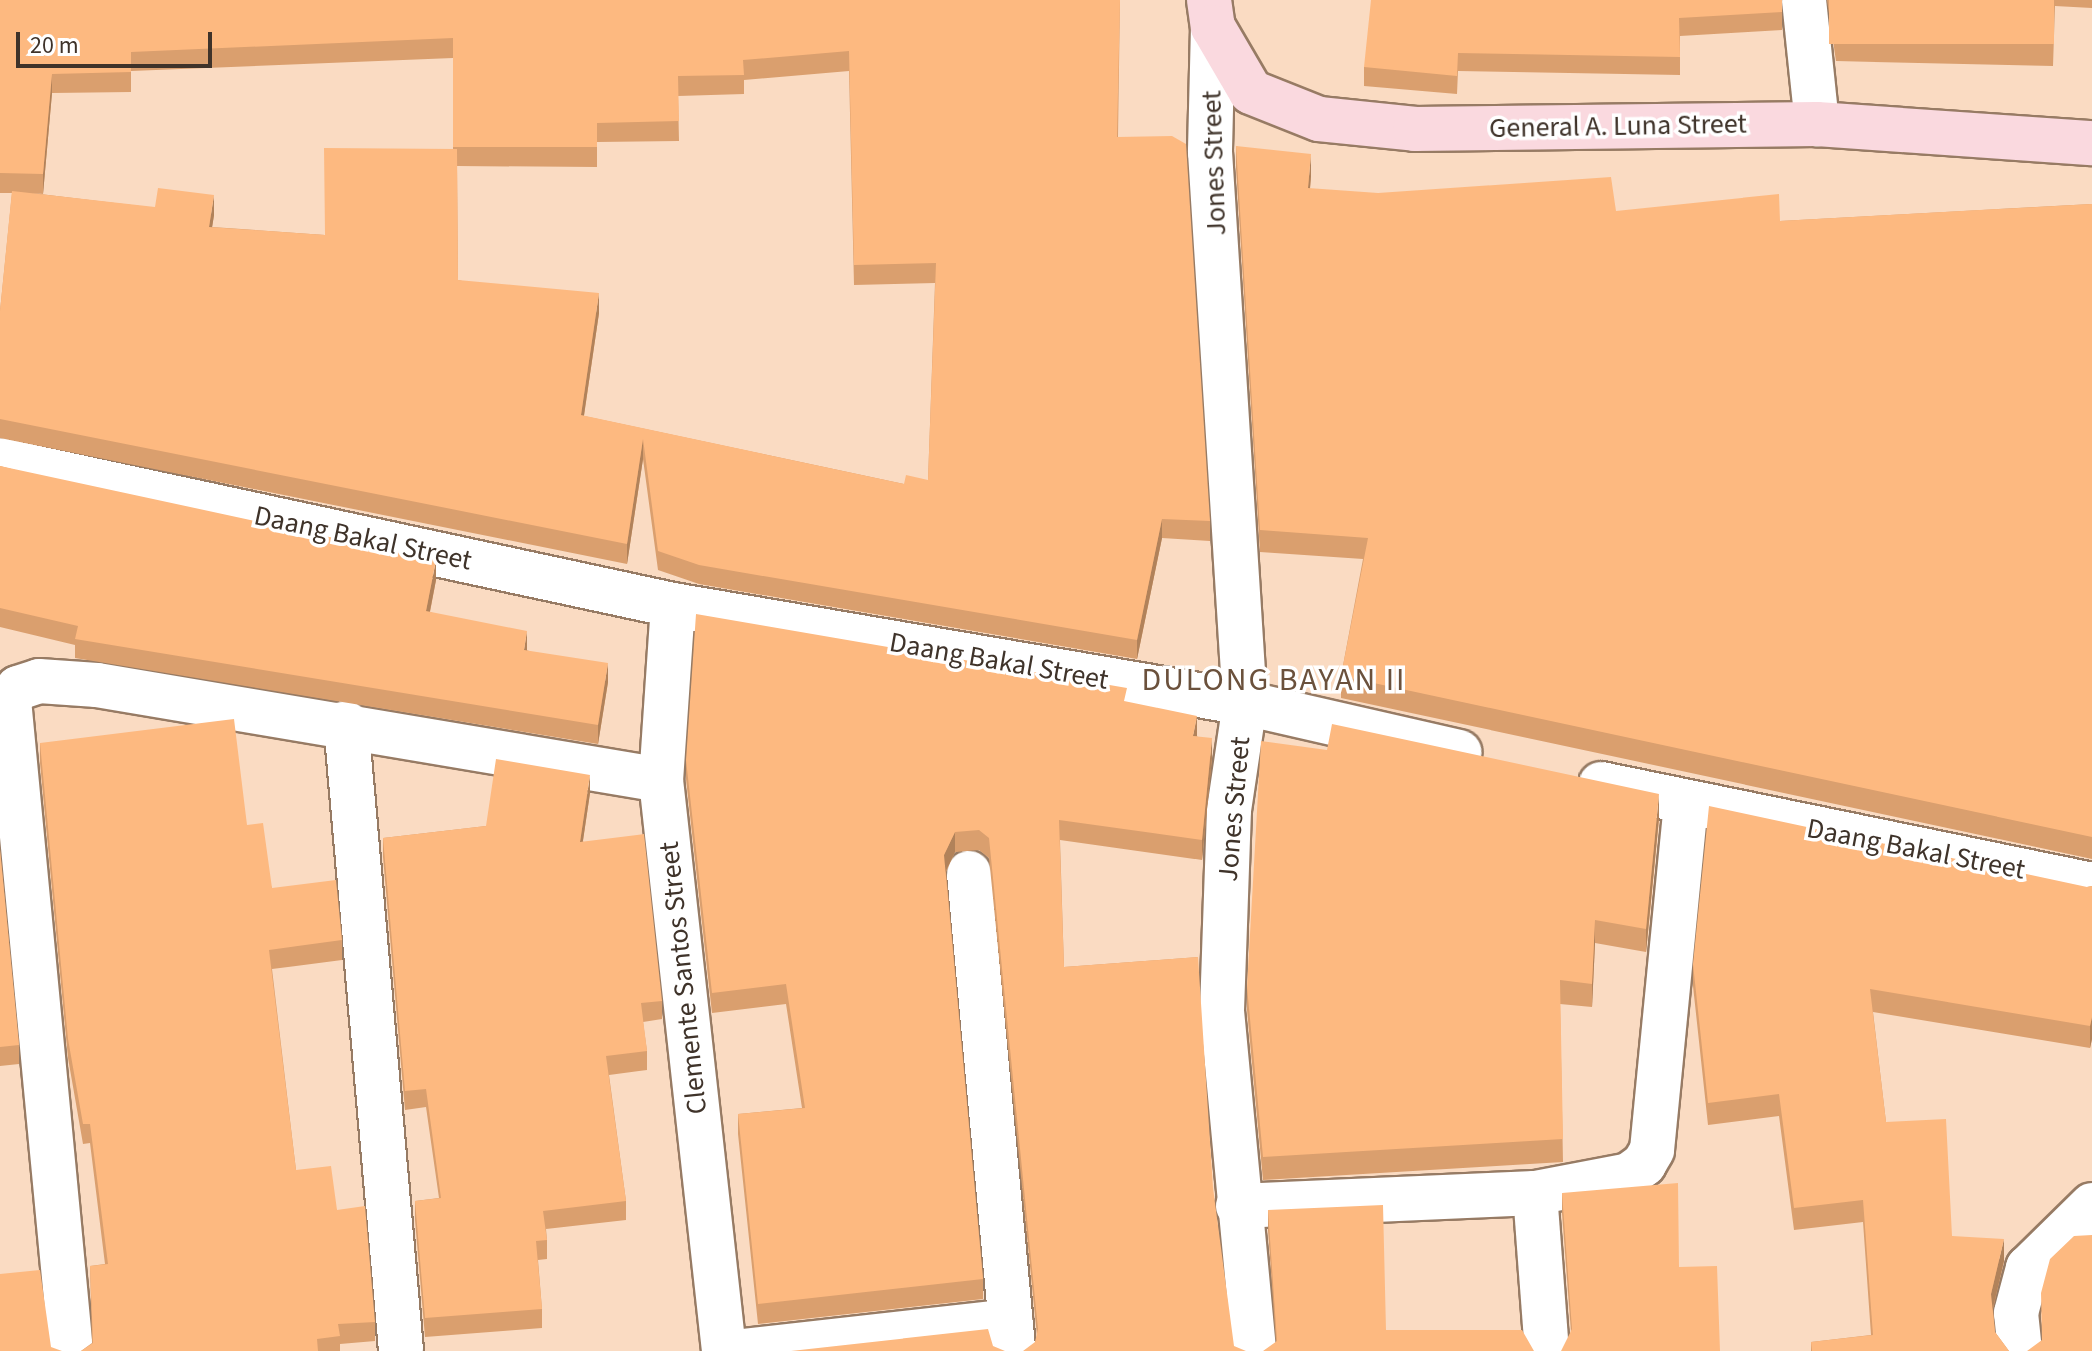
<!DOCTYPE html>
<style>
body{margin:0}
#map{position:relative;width:2092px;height:1351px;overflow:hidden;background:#fadbc2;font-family:"Source Sans 3",sans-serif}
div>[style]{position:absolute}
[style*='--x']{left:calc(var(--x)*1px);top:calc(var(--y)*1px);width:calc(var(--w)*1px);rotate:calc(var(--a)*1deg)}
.roads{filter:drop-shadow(2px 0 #977b64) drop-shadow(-2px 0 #977b64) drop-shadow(0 2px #977b64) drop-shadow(0 -2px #977b64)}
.minor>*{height:44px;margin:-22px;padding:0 22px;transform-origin:22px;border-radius:22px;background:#fff}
.tertiary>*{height:44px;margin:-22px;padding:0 22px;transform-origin:22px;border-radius:22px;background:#fff}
.primary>*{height:44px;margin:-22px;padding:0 22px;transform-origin:22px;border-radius:22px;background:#fad9df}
.wall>*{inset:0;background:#da9f6e}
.shaded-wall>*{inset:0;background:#b1825a}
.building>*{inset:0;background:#fdb980;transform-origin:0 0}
span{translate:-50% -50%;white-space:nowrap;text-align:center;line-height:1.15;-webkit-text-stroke:7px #fff;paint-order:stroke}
.street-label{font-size:28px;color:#3f332a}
.quarter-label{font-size:32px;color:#6b513c;letter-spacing:2px}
.scale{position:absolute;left:16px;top:32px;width:196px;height:36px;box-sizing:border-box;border:4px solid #3f332a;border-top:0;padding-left:10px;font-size:24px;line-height:28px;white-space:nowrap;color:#3f332a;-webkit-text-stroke:6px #fff;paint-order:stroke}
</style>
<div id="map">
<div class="roads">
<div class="minor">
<div style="--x:1804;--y:0;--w:125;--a:84"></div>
<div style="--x:1213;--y:27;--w:125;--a:91.4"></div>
<div style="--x:1210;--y:152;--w:552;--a:86.37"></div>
<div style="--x:1245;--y:703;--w:108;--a:98.5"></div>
<div style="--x:1229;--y:810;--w:201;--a:92"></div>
<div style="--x:1222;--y:1011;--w:342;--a:84.6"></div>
<div style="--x:673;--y:605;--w:175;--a:93.9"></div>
<div style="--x:661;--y:780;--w:574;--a:83.7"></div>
<div style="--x:346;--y:723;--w:630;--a:84.99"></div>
<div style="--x:969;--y:873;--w:480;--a:84.7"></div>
<div style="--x:1535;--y:1193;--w:158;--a:85.7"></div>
<div style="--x:1238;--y:1206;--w:297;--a:-2.5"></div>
<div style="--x:1535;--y:1193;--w:96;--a:-10.8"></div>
<div style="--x:1629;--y:1175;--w:19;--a:-36"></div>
<div style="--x:1644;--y:1164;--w:16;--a:-60"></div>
<div style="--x:1652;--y:1150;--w:349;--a:-84.4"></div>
<div style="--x:71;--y:1351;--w:654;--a:-95.44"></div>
<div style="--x:9;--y:700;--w:15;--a:-53"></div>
<div style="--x:18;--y:688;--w:22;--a:-18"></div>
<div style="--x:39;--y:681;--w:58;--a:3.9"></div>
<div style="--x:97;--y:685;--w:572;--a:9.56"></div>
<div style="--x:744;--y:1351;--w:268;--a:-6.4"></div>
<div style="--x:2020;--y:1351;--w:38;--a:-96"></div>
<div style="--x:2016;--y:1313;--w:47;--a:-75.1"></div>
<div style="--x:2028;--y:1268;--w:90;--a:-44.5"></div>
</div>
<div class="tertiary">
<div style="--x:0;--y:460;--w:688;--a:12.16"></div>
<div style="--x:673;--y:605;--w:580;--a:9.72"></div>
<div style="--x:1245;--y:703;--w:220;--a:12.9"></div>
<div style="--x:1601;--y:784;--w:501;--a:11.62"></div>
</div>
<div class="primary">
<div style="--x:1209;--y:0;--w:27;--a:82"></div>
<div style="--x:1213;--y:27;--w:75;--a:59.7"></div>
<div style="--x:1251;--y:92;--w:73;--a:21.7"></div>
<div style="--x:1319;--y:119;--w:97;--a:5.9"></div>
<div style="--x:1415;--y:129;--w:402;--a:-0.7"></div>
<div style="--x:1817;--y:124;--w:276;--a:4"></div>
</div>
</div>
<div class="wall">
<div style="clip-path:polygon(evenodd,0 0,1120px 0,1118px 137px,1210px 521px,1210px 541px,1162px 538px,1137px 659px,699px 584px,658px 570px,643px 459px,627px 564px,0 438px,0 311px,12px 193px,0 193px,0 0,453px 58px,453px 149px,325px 235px,212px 227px,214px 215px,32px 193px,43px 194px,52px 93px,131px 92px,131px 71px,453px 58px,0 0,849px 71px,854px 285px,935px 283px,928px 480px,904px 484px,584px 416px,599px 313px,458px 280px,457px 166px,597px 167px,597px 142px,679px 141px,678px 96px,744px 94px,744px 80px,849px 71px)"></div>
<div style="clip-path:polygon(1782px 0,1782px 30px,1680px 36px,1680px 75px,1458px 71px,1457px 94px,1364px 86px,1364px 67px)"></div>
<div style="clip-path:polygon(1827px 0,2092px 0,2092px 8px,2055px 6px,2053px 66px,1836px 61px)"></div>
<div style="clip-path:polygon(1236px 146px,1311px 176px,1310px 189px,1616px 211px,1780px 221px,2092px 204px,2092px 859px,1341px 698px,1341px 676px,1363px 559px,1260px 552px,1236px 168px)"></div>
<div style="clip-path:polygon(0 466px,436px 580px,430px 612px,608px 682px,598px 744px,75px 658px,75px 645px,0 627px)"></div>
<div style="clip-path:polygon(1127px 702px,1197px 736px,1212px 758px,1202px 860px,1060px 840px,1064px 967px,1198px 957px,1035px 1342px,1037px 1336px,989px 858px,979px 850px,955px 852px,946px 872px,983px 1279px,983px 1299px,758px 1324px,738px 1134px,738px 1114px,802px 1108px,786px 1004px,712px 1013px,686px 779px,686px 760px)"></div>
<div style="clip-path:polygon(40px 743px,247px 825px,272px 888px,342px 940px,342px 960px,272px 969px,296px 1170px,337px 1210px,375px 1322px,375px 1341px,340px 1344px,340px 1351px,81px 1351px,92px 1343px,90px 1266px,105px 1264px,90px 1143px,83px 1144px,68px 1058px,40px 763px)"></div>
<div style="clip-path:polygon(590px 793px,583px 841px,662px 1001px,662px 1019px,643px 1022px,647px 1051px,647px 1070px,609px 1075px,626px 1201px,626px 1220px,546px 1229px,547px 1240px,547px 1259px,538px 1260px,542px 1309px,542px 1328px,425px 1337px,415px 1220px,415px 1201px,439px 1198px,426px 1107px,405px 1110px,383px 857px,383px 838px,486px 826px)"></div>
<div style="clip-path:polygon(1659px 818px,1646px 952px,1595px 943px,1592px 1007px,1560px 1004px,1563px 1162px,1263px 1180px,1247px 1010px,1247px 987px)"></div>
<div style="clip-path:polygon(0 850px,19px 1045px,19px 1064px,0 1066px)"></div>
<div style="clip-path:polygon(2092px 886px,2092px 1039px,2090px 1048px,1873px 1012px,1886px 1122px,1952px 1236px,2004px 1261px,1993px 1309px,1995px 1332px,2009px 1351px,1811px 1351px,1811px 1342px,1871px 1335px,1863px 1222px,1794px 1230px,1779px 1116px,1708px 1125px,1693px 986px,1693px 964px)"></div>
<div style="clip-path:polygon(1562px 1193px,1679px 1267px,1571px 1332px,1562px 1213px)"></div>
<div style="clip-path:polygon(1268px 1210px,1386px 1330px,1276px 1342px,1268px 1230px)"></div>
</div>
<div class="shaded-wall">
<div style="clip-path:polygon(52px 74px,52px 93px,43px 194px,43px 174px)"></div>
<div style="clip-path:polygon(1311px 154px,1311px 176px,1308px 211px,1308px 188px)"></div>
<div style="clip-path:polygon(214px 195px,214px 215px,209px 247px,209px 227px)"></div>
<div style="clip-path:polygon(599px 293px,599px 313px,581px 435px,581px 415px)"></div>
<div style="clip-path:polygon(643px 439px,643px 459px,627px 564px,627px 544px)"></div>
<div style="clip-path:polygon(1162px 519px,1162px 538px,1137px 659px,1137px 640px)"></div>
<div style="clip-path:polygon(436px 560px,436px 580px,426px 631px,426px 611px)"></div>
<div style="clip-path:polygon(527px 631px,527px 651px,524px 650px)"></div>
<div style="clip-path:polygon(608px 663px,608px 682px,598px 744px,598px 725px)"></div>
<div style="clip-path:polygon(1197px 716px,1197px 736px,1193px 736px)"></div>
<div style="clip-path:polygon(1212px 738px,1212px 758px,1202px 860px,1202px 840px)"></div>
<div style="clip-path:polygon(590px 775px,590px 793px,580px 860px,580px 842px)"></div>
<div style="clip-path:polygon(1659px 794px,1659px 818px,1646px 952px,1646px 929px)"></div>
<div style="clip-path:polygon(955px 832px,955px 852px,944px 875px,944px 855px)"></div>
<div style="clip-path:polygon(1595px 920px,1595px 943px,1592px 1007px,1592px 984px)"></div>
<div style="clip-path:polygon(2092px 1017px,2092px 1039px,2090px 1048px,2090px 1026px)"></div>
<div style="clip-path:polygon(2004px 1239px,2004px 1261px,1991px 1316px,1991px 1294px)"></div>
</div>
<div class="building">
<div style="clip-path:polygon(0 0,1120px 0,1117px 137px,1172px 136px,1186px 144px,1210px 521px,1162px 519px,1137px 640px,699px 565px,658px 551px,643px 439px,627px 544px,0 419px,0 311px,12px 191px,155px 207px,158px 188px,214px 195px,209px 227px,325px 235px,324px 148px,457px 149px,458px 280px,599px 293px,581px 415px,904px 484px,906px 475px,928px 480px,936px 263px,854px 265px,849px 51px,743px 60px,744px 75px,678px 76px,679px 121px,597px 123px,597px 147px,453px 147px,453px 38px,131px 52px,131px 72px,52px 74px,43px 174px,0 173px)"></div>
<div style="clip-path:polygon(1371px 0,1782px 0,1782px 12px,1679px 18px,1680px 57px,1458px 53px,1457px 76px,1364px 67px)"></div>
<div style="left:1829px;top:0;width:225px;height:44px"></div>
<div style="clip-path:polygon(1236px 146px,1311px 154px,1308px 188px,1378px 193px,1611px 177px,1616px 211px,1779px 194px,1780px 221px,2092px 204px,2092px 837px,1341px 676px,1368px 538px,1260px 530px)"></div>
<div style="clip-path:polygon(0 466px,436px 560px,426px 611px,527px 631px,524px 650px,608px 663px,598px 725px,75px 639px,78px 626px,0 608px)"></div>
<div style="clip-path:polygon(696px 614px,1127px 688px,1124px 701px,1197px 716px,1193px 736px,1212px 738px,1202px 840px,1059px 820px,1064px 967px,1198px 957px,1213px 1188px,1234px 1346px,1246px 1351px,1023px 1351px,1035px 1342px,1038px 1329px,989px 838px,979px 830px,955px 832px,944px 855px,983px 1279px,758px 1304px,738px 1114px,805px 1108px,786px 984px,712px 993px,686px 760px)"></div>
<div style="clip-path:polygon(234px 719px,247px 825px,263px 823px,272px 888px,336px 880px,342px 940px,269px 950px,296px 1170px,331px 1166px,337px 1210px,365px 1206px,375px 1322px,338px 1324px,340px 1336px,317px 1339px,318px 1351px,81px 1351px,93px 1343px,90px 1266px,108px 1264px,90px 1124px,83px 1124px,68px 1039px,40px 743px)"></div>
<div style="clip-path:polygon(1332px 724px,1659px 794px,1646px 929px,1595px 920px,1592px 984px,1560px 980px,1563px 1139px,1263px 1157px,1247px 987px,1261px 741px,1327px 750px)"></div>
<div style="clip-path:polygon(496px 759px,590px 775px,580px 842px,644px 834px,662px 1001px,641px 1003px,647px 1051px,606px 1056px,626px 1201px,543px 1211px,547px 1240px,536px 1241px,542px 1309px,425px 1318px,415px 1201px,441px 1198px,426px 1089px,405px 1091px,383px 838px,486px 826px)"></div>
<div style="clip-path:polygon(1709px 806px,2087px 887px,2092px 886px,2092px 1017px,2090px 1026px,1870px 989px,1886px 1122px,1946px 1119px,1952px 1236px,2004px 1239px,1991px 1294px,1995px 1332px,2009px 1351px,1812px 1351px,1811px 1342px,1873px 1335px,1863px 1200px,1794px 1208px,1779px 1094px,1708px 1103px,1693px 964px)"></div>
<div style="clip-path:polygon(0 850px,19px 1045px,0 1047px)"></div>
<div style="clip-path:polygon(1678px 1183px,1679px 1267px,1717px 1266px,1720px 1351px,1561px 1351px,1572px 1329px,1562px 1193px)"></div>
<div style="clip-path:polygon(1383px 1205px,1386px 1330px,1522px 1330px,1534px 1351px,1263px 1351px,1277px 1341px,1268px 1210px)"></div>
<div style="clip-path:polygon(2092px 1235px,2092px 1351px,2027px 1351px,2042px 1340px,2041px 1293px,2050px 1259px,2074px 1236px)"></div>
<div style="clip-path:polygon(40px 1270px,51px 1347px,62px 1351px,0 1351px,0 1274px)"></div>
<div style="clip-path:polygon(988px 1329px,993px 1346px,1005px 1351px,791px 1351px)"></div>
</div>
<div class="street-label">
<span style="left:1618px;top:126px;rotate:-1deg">General A. Luna Street</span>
<span style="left:1214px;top:163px;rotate:-92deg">Jones Street</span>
<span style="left:363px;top:538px;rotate:12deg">Daang Bakal Street</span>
<span style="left:999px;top:661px;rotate:10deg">Daang Bakal Street</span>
<span style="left:1234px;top:809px;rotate:-85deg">Jones Street</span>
<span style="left:1916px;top:849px;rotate:11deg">Daang Bakal Street</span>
<span style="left:683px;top:978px;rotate:-96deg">Clemente Santos Street</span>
</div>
<div class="quarter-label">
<span style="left:1274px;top:680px">DULONG BAYAN II</span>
</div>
<div class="scale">20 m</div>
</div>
